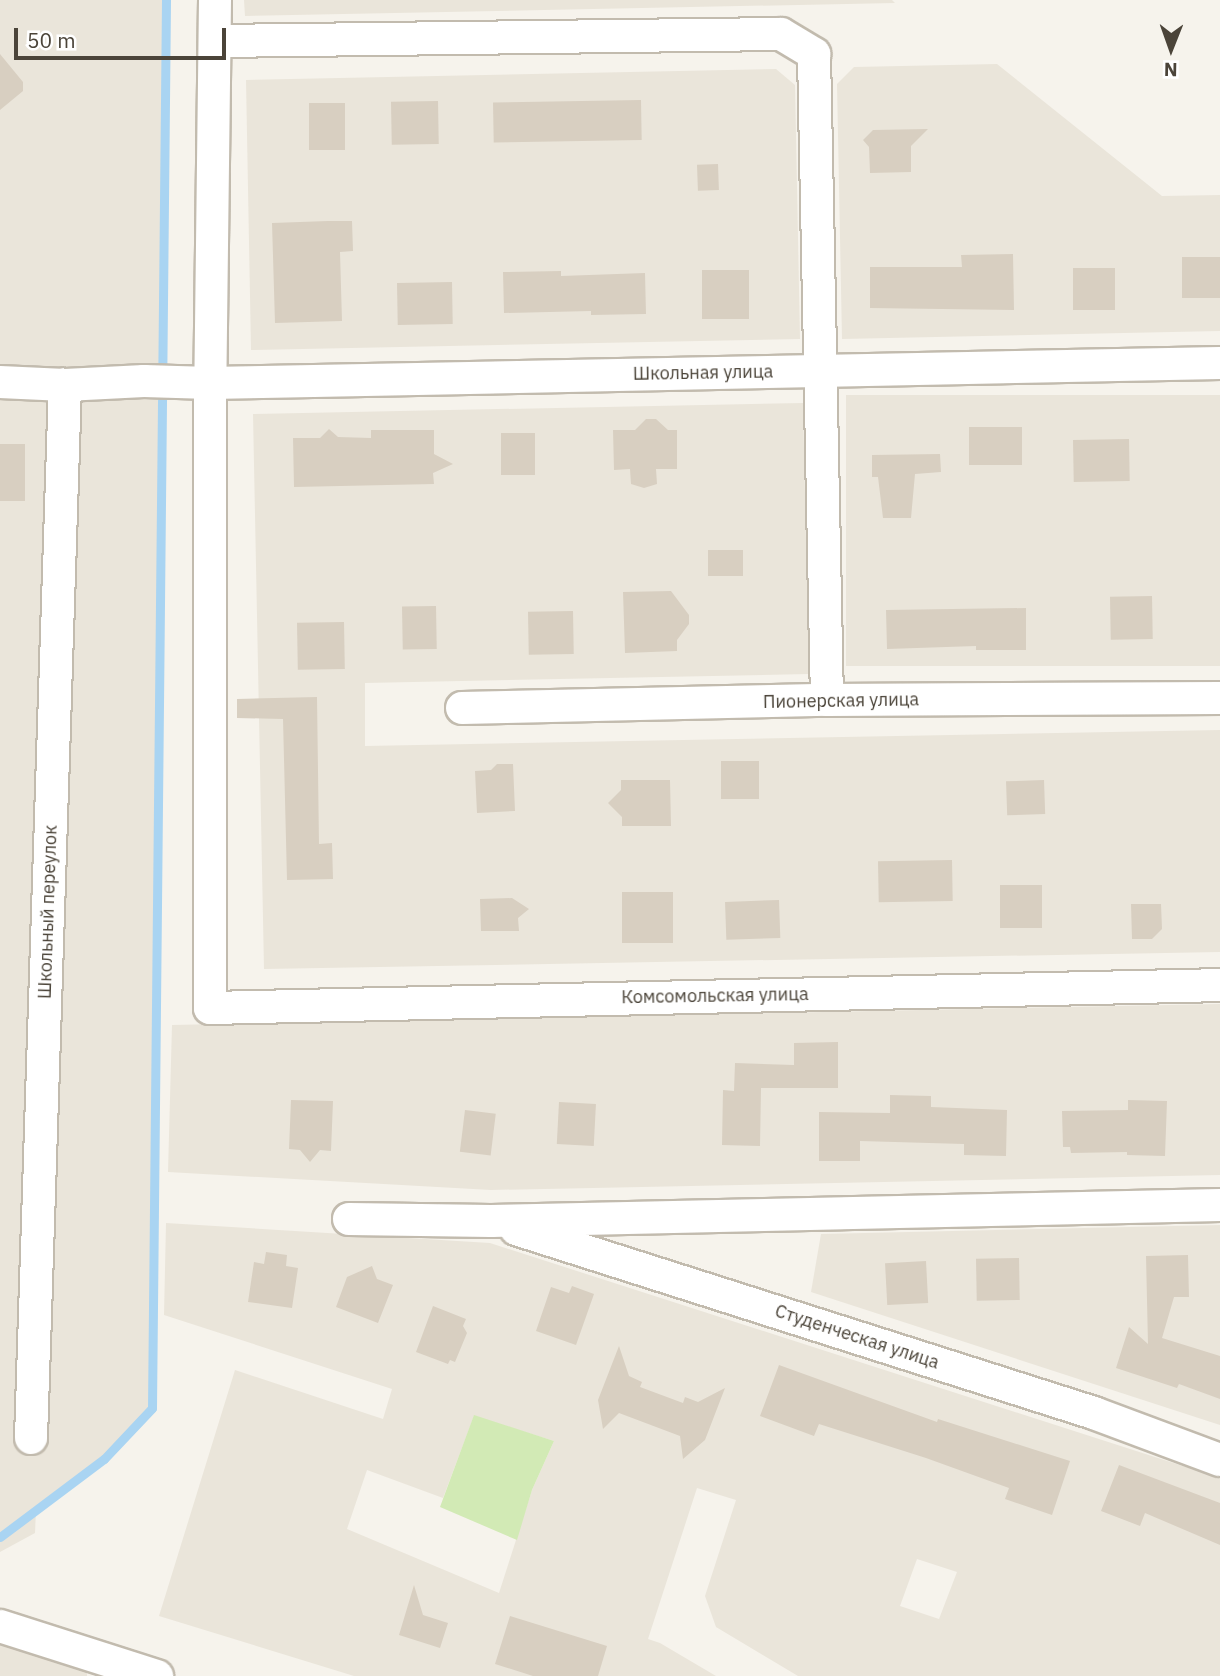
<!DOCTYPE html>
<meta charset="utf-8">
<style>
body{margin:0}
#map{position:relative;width:1220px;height:1676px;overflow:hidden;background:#f6f3ec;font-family:"IBM Plex Sans",sans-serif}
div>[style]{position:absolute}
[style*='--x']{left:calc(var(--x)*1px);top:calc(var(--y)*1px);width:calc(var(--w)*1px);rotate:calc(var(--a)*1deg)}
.residential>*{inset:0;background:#eae5da;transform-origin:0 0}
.green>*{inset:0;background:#d2eab5}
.stream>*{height:9px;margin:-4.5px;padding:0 4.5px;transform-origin:4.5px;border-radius:4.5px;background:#a9d4f2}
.building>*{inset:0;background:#d8cfc1;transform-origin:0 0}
.roads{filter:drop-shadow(2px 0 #c2bbae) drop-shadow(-2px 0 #c2bbae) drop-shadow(0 2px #c2bbae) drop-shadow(0 -2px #c2bbae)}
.street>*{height:32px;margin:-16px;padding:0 16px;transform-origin:16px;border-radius:16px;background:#fff}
span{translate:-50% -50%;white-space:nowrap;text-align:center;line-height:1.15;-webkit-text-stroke:5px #fff;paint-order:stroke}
.street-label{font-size:18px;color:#4b4439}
.north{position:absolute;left:1136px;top:14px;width:70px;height:70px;-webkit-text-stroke:5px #fff;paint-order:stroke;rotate:181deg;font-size:19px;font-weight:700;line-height:28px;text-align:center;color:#4b4439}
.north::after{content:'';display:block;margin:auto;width:24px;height:32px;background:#4b4439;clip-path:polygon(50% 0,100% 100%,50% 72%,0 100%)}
.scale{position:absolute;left:14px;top:28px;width:212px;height:32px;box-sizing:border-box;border:4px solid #4b4439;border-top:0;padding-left:9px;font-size:21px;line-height:24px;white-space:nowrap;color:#4b4439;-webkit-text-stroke:5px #fff;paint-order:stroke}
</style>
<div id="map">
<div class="residential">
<div style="clip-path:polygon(0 0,166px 0,152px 1408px,118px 1449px,36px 1510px,35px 1533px,0 1552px)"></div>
<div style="clip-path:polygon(244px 0,892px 0,895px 3px,245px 16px)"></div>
<div style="clip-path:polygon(997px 64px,1162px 196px,1220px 195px,1220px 331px,842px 339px,837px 84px,854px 67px)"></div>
<div style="clip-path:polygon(776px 69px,795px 85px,800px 339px,251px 350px,246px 80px)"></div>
<div style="left:1220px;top:395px;width:271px;height:374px;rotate:90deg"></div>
<div style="clip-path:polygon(803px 403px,809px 674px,365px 683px,365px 746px,1220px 730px,1220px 952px,264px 969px,253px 414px)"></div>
<div style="clip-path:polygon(1220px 1004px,1220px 1175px,491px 1190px,168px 1172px,172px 1025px)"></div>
<div style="clip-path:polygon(evenodd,166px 1223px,490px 1243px,1220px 1478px,1220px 1676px,798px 1676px,716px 1627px,705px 1596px,736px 1500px,697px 1488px,648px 1639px,660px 1643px,716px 1676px,354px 1676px,159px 1616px,235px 1370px,383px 1419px,392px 1389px,164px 1315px,166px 1223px,474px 1416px,554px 1441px,532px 1490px,499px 1593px,347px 1529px,367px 1470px,443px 1498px,474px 1416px,166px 1223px,917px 1559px,957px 1572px,939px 1619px,900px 1606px,917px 1559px)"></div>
<div style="clip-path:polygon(1220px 1225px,1220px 1425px,811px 1292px,821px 1234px)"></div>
<div style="clip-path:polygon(0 1640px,87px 1662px,87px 1676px,0 1676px)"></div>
</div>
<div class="green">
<div style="clip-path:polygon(474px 1415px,554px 1441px,532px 1490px,517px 1540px,440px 1507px)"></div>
</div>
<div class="stream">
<div style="--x:0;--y:1537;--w:130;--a:-36.9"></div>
<div style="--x:104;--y:1459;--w:70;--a:-46.7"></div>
<div style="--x:152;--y:1408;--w:1408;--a:-89.43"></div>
</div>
<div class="building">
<div style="clip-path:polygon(0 54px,23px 82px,23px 91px,0 110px)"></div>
<div style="left:641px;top:100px;width:40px;height:148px;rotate:89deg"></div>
<div style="left:438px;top:101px;width:43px;height:47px;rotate:89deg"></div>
<div style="left:309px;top:103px;width:36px;height:47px"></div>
<div style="clip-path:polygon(928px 129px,911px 146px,911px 172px,870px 173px,869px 147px,863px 140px,873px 130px)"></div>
<div style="left:718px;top:164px;width:26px;height:21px;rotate:88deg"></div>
<div style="clip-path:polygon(328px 221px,352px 221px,353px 251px,340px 252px,342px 321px,275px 323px,272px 223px)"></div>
<div style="clip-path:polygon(1013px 254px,1014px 310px,870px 308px,870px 267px,962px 267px,961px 255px)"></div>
<div style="left:1220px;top:257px;width:41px;height:38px;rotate:90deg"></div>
<div style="left:1073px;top:268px;width:42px;height:42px"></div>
<div style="left:749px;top:270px;width:49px;height:47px;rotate:90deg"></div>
<div style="clip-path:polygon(561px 271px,561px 276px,645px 273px,646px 314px,591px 315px,591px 311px,504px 313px,503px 272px)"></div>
<div style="left:452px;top:282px;width:42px;height:55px;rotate:89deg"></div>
<div style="clip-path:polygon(646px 419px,656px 419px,668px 430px,677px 430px,677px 469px,656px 469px,657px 484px,644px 488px,631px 484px,630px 469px,614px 470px,613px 430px,635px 430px)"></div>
<div style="left:969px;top:427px;width:53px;height:38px"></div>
<div style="clip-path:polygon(329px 429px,338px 437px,371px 438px,371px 430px,434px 430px,434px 454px,453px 464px,433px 473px,434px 484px,294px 487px,293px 438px,320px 438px)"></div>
<div style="left:501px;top:433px;width:34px;height:42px"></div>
<div style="left:1129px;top:439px;width:42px;height:56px;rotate:89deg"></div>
<div style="left:0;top:444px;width:25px;height:57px"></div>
<div style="clip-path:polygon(940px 454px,941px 472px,915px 474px,911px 518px,883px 518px,878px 477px,872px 477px,872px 455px)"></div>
<div style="left:708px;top:550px;width:35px;height:26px"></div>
<div style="clip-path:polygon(671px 591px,689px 615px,689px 624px,677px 640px,677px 651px,625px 653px,623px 592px)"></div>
<div style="left:1152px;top:596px;width:43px;height:42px;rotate:89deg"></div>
<div style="left:436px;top:606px;width:43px;height:34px;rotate:89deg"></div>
<div style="clip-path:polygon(1026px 608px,1026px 650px,976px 650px,976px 646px,887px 649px,886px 610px)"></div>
<div style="left:573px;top:611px;width:43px;height:45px;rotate:89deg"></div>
<div style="left:344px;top:622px;width:47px;height:47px;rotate:89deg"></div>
<div style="clip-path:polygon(317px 697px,319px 844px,332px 843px,333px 879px,287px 880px,283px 719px,237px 718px,237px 699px)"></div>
<div style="left:721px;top:761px;width:38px;height:38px"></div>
<div style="clip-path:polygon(497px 764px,513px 764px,515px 811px,477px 813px,475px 771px,491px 770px)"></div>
<div style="clip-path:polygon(621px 780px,670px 780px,671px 826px,622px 826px,622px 817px,608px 803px,621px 790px)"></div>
<div style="left:1044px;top:780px;width:34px;height:38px;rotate:88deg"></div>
<div style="left:952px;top:860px;width:41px;height:74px;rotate:89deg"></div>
<div style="left:1000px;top:885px;width:42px;height:43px"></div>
<div style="left:622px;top:892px;width:51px;height:51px"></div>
<div style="clip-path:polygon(512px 898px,529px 909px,518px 918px,519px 931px,481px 931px,480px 899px)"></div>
<div style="left:779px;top:900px;width:38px;height:54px;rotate:88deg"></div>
<div style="clip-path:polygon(1131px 904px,1161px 904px,1162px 929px,1152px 939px,1132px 939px)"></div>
<div style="clip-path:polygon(838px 1042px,838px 1088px,761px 1088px,760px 1146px,722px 1145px,723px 1090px,734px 1091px,735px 1063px,794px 1065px,794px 1043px)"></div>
<div style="clip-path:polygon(890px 1095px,931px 1096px,931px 1107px,1007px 1110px,1006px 1156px,964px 1155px,964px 1144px,860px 1141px,860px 1161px,819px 1161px,819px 1112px,890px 1113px)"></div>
<div style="clip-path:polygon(291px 1100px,333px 1101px,331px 1151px,320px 1150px,310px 1162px,300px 1150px,289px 1149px)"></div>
<div style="clip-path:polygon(1128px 1100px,1167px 1101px,1165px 1156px,1127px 1155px,1127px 1152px,1071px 1153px,1070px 1147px,1063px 1147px,1062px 1111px,1128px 1110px)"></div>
<div style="left:559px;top:1102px;width:37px;height:42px;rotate:3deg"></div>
<div style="left:465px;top:1110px;width:31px;height:42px;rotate:7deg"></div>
<div style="clip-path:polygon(266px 1252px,287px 1255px,286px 1266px,298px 1268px,292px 1308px,248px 1302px,254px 1262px,264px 1264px)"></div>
<div style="clip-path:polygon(1188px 1255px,1189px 1297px,1174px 1297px,1162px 1338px,1220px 1356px,1220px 1399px,1179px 1384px,1177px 1388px,1116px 1368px,1129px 1327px,1148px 1344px,1146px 1256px)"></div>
<div style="left:1019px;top:1258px;width:42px;height:43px;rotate:89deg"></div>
<div style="left:926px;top:1261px;width:42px;height:41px;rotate:87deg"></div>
<div style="clip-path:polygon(372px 1266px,377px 1279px,393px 1285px,378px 1323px,336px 1307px,347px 1277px)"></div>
<div style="clip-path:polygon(572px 1286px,594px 1294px,576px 1345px,536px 1331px,551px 1287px,569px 1293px)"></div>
<div style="clip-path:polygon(433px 1306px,466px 1319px,463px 1326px,467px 1333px,455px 1362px,450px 1360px,448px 1364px,416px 1352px)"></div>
<div style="clip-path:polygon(619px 1346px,629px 1376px,642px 1382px,640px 1387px,683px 1403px,685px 1397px,698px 1402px,725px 1388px,705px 1440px,683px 1459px,680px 1436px,619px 1413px,603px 1429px,598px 1400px)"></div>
<div style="clip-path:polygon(779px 1365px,937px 1422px,938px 1419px,1070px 1461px,1052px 1515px,1005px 1499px,1009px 1488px,926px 1458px,819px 1424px,814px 1436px,760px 1416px)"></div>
<div style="clip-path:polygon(1119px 1465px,1220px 1503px,1220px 1545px,1145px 1513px,1140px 1526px,1101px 1511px)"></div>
<div style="clip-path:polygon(414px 1585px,423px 1615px,448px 1623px,440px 1648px,399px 1635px)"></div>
<div style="clip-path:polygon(510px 1616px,607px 1646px,598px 1676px,533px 1676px,495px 1664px)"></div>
</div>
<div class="roads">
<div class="street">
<div style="--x:215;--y:0;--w:383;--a:90.7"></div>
<div style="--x:210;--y:383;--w:625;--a:90"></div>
<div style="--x:210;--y:1008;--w:1010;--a:-1.3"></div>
<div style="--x:216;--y:41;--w:565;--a:-0.71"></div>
<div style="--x:781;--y:34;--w:39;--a:31"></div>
<div style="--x:814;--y:54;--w:646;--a:88.85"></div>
<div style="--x:0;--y:382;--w:65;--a:2.6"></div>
<div style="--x:65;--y:385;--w:79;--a:-2.9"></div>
<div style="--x:144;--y:381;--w:66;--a:1.7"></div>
<div style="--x:210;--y:383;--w:1010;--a:-1.13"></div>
<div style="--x:462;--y:708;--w:365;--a:-1.3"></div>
<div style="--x:827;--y:700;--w:393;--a:-0.3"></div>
<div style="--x:349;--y:1219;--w:142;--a:0.8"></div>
<div style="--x:491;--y:1221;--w:729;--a:-1.26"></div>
<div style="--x:516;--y:1229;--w:607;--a:17.66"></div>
<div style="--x:1094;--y:1413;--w:134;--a:20.5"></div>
<div style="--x:31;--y:1438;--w:1054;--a:-88.15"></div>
<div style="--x:0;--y:1626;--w:165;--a:17.7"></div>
</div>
</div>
<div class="street-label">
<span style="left:703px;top:373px;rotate:-1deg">Школьная улица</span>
<span style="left:841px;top:701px;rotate:-1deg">Пионерская улица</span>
<span style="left:48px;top:912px;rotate:-88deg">Школьный переулок</span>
<span style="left:715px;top:996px;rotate:-1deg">Комсомольская улица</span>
<span style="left:857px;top:1337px;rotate:18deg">Студенческая улица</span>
</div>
<div class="north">N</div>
<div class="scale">50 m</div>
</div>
